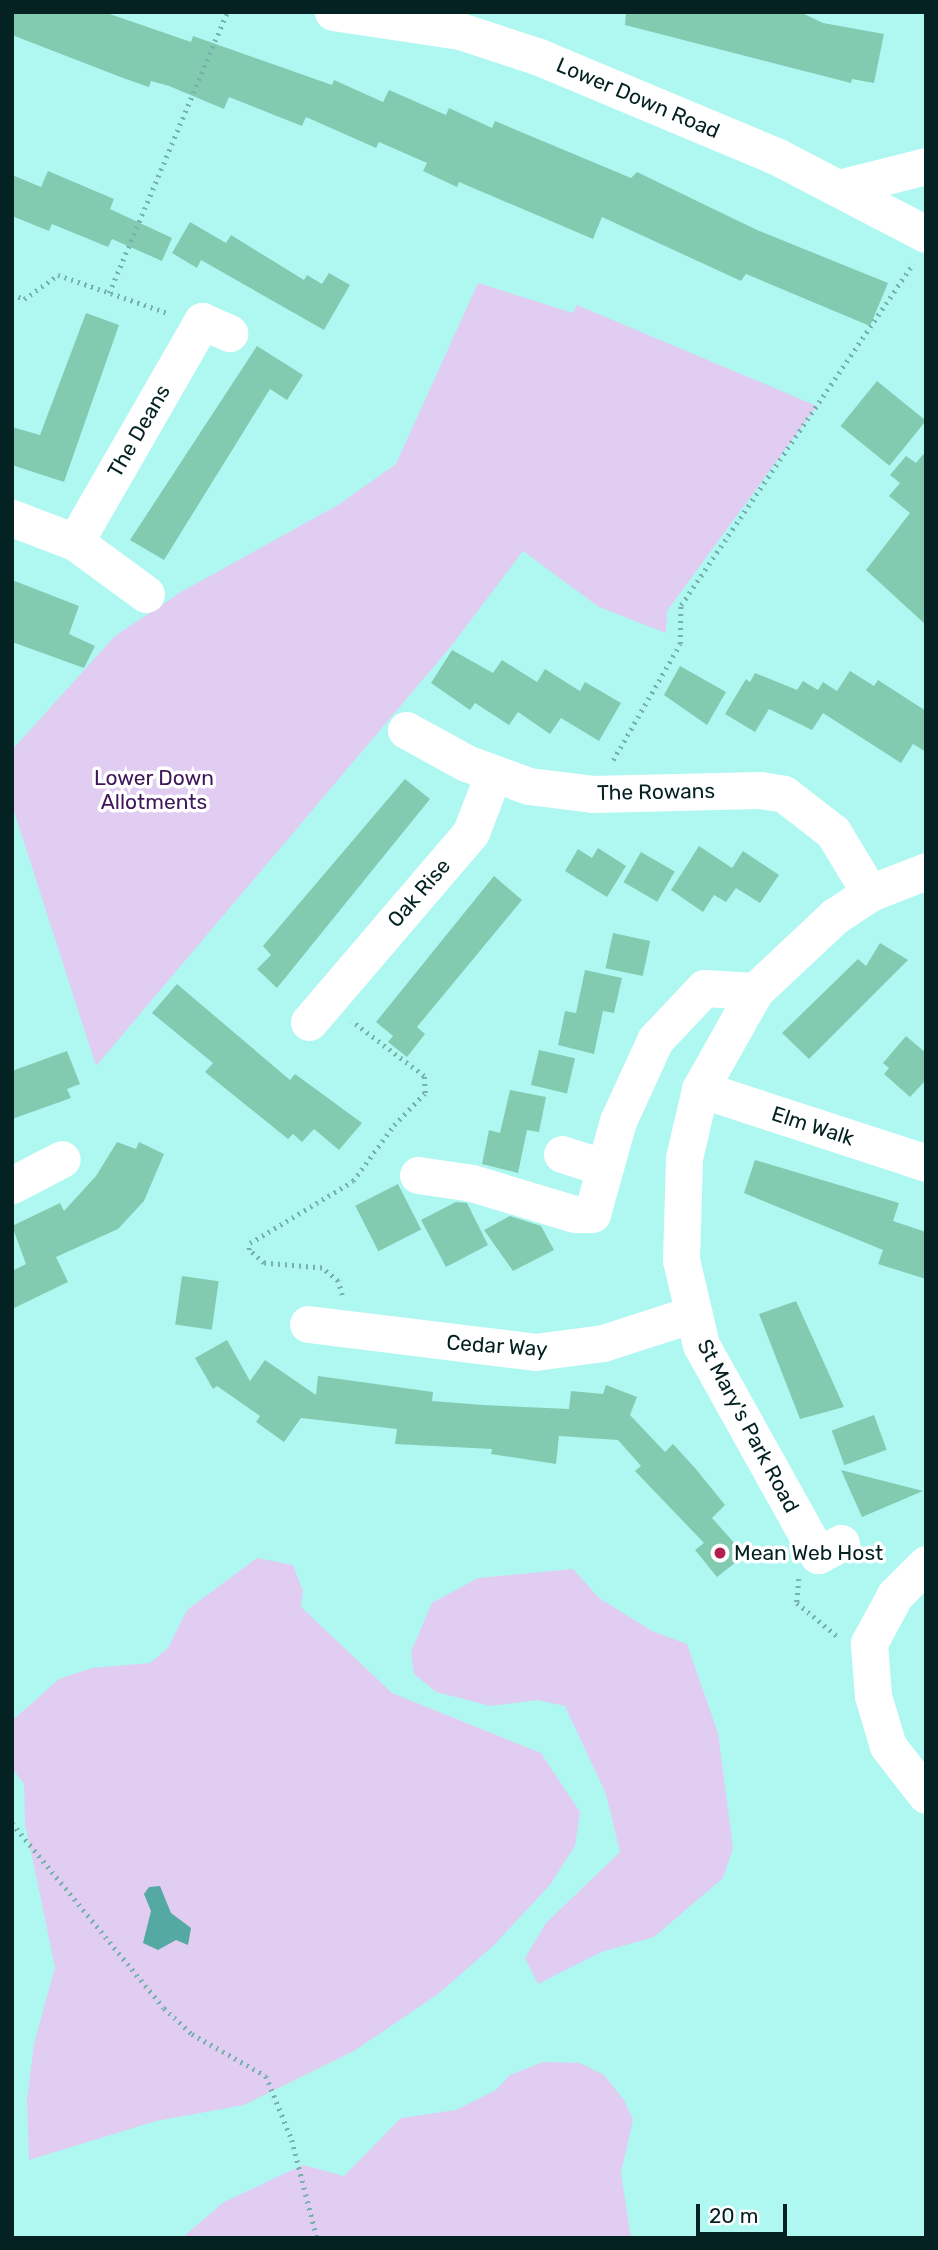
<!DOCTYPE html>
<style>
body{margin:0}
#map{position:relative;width:938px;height:2250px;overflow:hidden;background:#aff8f2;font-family:Rubik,sans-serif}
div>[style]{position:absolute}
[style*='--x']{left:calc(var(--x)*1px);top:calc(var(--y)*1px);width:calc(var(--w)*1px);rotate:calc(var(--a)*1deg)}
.green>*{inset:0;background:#e1ccf2}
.water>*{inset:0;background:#54a9a3}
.building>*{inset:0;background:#82cbb1;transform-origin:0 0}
.path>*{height:4.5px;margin-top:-2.25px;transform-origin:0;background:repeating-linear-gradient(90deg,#76b1ac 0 2px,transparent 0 7px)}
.minor>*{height:37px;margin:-18.5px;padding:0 18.5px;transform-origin:18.5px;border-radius:18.5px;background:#fff}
.dots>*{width:19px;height:19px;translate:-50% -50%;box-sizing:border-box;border:4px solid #fff;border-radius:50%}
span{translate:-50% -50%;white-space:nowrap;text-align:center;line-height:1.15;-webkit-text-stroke:7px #fff;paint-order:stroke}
.street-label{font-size:21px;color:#032221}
.park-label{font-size:21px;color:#3f1758}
.poi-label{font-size:21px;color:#032221}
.left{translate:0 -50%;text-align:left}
.frame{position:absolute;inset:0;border:14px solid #032221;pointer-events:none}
.scale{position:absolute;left:696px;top:2204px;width:91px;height:32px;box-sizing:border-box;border:4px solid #032221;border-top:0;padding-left:9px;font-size:21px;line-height:24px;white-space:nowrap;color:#032221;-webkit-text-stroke:5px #fff;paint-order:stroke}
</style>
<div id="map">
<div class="green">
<div style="clip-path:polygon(478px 283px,573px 313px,577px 305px,817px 406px,667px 611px,666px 633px,599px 607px,523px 551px,452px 645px,96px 1066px,12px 805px,12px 750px,115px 636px,181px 592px,338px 505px,396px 464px)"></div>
<div style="clip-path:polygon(257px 1558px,293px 1565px,303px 1591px,301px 1607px,392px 1693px,541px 1753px,580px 1812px,575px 1846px,549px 1886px,492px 1947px,438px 1994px,354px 2051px,244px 2105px,156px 2121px,29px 2160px,27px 2100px,34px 2044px,55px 1967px,25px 1823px,24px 1784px,12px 1768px,12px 1721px,59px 1679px,92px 1668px,150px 1663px,168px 1648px,187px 1610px)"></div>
<div style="clip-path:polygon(573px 1569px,599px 1598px,652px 1631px,687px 1644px,718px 1733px,733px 1848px,723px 1878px,654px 1937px,601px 1952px,538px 1984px,525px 1958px,546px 1923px,620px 1852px,606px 1794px,565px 1706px,538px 1700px,491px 1706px,436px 1692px,414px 1674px,411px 1652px,432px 1603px,478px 1578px)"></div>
<div style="clip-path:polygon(543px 2062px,580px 2063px,604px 2075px,624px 2100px,633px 2120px,621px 2173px,631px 2238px,182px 2238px,224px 2202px,303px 2165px,344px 2176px,401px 2118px,456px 2110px,496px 2090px,510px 2075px)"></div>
</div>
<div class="water">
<div style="clip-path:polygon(160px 1886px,171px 1913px,191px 1928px,188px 1945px,176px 1940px,158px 1950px,143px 1943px,151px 1911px,144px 1894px,149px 1887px)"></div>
</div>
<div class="building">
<div style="clip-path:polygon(12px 12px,104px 12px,191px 42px,193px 36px,332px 85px,334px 80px,383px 102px,389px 90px,446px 115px,449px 108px,492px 128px,495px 121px,631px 178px,637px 172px,757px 230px,888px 283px,870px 326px,746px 274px,741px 281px,602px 217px,593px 239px,459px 182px,457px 187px,423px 171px,427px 163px,379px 142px,376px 148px,306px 117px,302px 126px,229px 97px,224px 109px,169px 86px,151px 81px,149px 87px,123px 78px,12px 35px)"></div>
<div style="clip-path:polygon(626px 12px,800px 12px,823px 23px,884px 34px,874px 83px,852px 79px,851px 83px,625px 25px)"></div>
<div style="clip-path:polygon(48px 171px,114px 199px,110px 209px,172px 238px,162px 261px,112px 239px,108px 247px,52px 224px,49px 231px,12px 216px,12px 175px,41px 187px)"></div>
<div style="clip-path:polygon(190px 222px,226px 243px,231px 235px,304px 280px,307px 275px,322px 284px,329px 273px,350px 285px,324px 330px,201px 260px,197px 268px,172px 253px)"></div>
<div style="clip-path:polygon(86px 313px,119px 325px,64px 482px,12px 465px,12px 427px,40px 435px)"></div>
<div style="clip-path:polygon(257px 346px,303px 375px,287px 400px,270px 389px,164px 560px,130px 540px)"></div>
<div style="left:877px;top:381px;width:63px;height:58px;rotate:39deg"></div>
<div style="clip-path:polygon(926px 451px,926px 625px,866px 570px,910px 513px,889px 496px,900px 483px,890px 475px,906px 456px,916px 463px)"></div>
<div style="clip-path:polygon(12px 580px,79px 606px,69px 634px,95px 646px,84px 668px,12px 642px)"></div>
<div style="clip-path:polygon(452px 650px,493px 673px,502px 660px,537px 682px,545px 669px,580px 691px,585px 682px,621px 703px,599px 741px,561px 718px,550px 734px,518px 712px,509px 725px,475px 703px,470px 710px,431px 683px)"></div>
<div style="clip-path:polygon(680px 666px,726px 692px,707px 725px,664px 695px)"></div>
<div style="clip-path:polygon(850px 671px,874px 686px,878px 680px,926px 711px,926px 752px,913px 744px,901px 763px,823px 713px,812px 730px,769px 709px,755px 732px,725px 714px,746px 679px,750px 682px,755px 673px,797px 690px,803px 681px,818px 690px,823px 682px,837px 691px)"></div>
<div style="clip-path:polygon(405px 779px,430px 799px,277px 988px,257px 969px,271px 955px,263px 946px)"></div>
<div style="clip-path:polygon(699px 846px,732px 868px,743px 851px,779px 875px,760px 903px,736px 888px,726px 902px,714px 895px,703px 912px,671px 890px)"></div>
<div style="clip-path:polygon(598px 848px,626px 866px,607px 897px,565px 871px,578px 849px,592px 858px)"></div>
<div style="left:641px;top:852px;width:39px;height:35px;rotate:30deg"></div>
<div style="clip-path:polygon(494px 876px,522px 900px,417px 1027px,425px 1034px,407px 1057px,388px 1042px,393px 1036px,376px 1022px)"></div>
<div style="left:613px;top:933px;width:38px;height:36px;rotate:12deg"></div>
<div style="clip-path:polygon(880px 943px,908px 960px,809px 1059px,782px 1033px,858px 959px,866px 966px)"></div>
<div style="clip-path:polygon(585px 970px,622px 978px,614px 1013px,603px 1011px,594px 1054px,558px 1045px,565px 1011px,576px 1013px)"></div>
<div style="clip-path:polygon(177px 984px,290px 1080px,295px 1074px,362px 1123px,339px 1150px,314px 1129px,302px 1142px,293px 1134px,288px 1139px,205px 1072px,213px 1063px,152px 1013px)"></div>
<div style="clip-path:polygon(906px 1036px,926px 1053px,926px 1080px,910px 1097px,884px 1074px,889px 1068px,883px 1063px)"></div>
<div style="left:539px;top:1050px;width:37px;height:36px;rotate:13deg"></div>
<div style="clip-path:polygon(67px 1051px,80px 1084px,67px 1089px,71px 1098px,12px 1119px,12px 1071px)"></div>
<div style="clip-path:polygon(510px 1090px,546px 1097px,539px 1132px,527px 1130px,518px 1173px,482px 1164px,489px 1130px,500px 1133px)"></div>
<div style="clip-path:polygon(117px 1142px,136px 1149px,139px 1142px,164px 1154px,144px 1201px,118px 1229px,56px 1257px,68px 1282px,12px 1309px,12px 1271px,26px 1264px,12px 1226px,60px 1203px,64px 1211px,96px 1176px)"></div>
<div style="clip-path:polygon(755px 1160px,899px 1203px,893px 1221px,926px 1232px,926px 1279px,878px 1264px,883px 1250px,744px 1193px)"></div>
<div style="left:398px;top:1184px;width:51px;height:48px;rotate:63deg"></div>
<div style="clip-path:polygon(456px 1202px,467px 1203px,488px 1245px,446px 1267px,421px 1220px)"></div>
<div style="clip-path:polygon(510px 1216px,541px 1226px,554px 1250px,513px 1271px,484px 1230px)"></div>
<div style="left:182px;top:1276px;width:37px;height:49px;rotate:8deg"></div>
<div style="clip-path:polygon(796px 1301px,844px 1407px,800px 1419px,759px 1314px)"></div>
<div style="clip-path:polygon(227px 1340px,250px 1381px,265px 1360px,316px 1395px,318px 1376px,433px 1392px,432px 1401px,483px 1405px,569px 1409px,571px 1391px,603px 1394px,606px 1385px,637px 1397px,630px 1415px,665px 1452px,673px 1444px,695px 1468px,725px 1505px,712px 1518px,745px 1555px,717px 1577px,695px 1550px,704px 1543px,635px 1471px,641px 1466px,618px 1440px,559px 1436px,556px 1464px,491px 1454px,492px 1449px,395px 1444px,397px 1429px,301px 1418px,284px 1442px,256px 1422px,260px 1416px,217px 1386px,213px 1389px,195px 1358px)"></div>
<div style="left:874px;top:1415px;width:37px;height:45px;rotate:70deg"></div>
<div style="clip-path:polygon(841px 1470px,923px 1491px,862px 1517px)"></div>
</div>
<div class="path">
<div style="--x:109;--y:293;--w:305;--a:-67.2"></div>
<div style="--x:12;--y:294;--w:13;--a:23"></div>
<div style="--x:24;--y:299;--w:42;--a:-35.2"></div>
<div style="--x:58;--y:275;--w:116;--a:19.1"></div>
<div style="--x:613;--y:760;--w:134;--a:-60"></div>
<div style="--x:680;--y:644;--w:39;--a:-89"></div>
<div style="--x:681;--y:605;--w:413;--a:-55.8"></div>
<div style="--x:342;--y:1295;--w:15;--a:-106"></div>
<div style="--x:338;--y:1281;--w:21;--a:-141"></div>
<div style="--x:322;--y:1268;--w:58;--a:-175.1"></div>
<div style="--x:264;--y:1263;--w:20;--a:-139"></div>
<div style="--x:249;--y:1250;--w:7;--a:-82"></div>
<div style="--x:250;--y:1243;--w:120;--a:-31"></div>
<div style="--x:353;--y:1181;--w:69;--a:-53.8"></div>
<div style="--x:394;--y:1125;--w:45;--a:-45.9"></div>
<div style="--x:425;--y:1093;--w:17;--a:-93"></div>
<div style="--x:424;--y:1076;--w:91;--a:-143"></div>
<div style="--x:799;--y:1579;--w:24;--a:95"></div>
<div style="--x:797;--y:1603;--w:52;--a:39.5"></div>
<div style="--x:12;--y:1823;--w:239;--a:50.6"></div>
<div style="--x:164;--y:2008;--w:38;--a:43"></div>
<div style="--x:192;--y:2034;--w:85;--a:29.6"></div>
<div style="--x:266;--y:2076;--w:69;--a:67.9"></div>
<div style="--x:292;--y:2140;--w:101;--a:75.7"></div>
</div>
<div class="minor">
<div style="--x:333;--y:12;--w:128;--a:8.5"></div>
<div style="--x:460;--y:31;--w:83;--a:18.2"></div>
<div style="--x:539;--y:57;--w:257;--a:22.7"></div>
<div style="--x:776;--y:156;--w:169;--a:27.5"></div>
<div style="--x:843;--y:187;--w:86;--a:-14.2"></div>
<div style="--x:12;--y:518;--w:67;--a:20.9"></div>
<div style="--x:75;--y:542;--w:255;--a:-60.1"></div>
<div style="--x:202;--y:321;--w:30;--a:24"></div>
<div style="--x:75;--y:542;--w:88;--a:36.2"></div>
<div style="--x:406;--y:730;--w:68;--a:28.8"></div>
<div style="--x:466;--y:763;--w:67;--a:20.1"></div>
<div style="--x:529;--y:786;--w:64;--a:7.1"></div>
<div style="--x:593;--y:794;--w:167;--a:-1.4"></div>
<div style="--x:760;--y:790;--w:24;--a:9"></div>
<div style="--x:784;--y:794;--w:62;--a:37.8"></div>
<div style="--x:833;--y:832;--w:71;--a:58.8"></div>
<div style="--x:309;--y:1022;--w:250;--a:-49.5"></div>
<div style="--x:471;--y:832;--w:61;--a:-68.9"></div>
<div style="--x:700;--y:1089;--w:238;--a:18.1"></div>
<div style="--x:562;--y:1154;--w:45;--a:18"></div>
<div style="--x:418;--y:1175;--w:55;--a:8.4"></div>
<div style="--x:472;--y:1183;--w:108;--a:16.8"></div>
<div style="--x:575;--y:1214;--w:17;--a:0"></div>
<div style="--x:592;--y:1214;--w:97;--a:-74.4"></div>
<div style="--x:618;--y:1121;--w:89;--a:-65.4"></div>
<div style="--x:655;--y:1040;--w:71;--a:-46.7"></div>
<div style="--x:704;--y:988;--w:51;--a:3.4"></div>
<div style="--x:12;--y:1185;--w:56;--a:-27.5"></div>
<div style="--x:308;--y:1324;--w:229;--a:7"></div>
<div style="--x:535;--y:1352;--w:69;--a:-7.5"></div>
<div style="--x:603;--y:1343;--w:95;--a:-17.9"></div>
<div style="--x:841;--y:1543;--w:26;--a:152"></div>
<div style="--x:818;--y:1555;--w:240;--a:-119.1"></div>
<div style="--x:701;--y:1345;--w:87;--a:-103.2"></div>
<div style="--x:681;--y:1260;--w:102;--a:-88.3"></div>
<div style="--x:684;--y:1158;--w:71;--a:-76.9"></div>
<div style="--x:700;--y:1089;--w:112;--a:-60.7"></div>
<div style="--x:755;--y:991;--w:110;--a:-43.2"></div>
<div style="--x:835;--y:916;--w:42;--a:-33.3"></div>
<div style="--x:870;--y:893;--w:60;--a:-21.4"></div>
<div style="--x:926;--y:1564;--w:44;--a:135"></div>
<div style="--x:895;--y:1595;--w:55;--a:118.4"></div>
<div style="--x:869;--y:1643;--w:53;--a:85.7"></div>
<div style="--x:873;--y:1696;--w:52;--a:73.3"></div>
<div style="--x:888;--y:1746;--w:62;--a:52.2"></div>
</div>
<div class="dots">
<div style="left:720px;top:1553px;background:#b11f4c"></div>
</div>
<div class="street-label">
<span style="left:638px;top:98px;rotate:23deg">Lower Down Road</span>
<span style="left:139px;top:431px;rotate:-60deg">The Deans</span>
<span style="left:656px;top:792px;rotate:-1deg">The Rowans</span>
<span style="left:419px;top:893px;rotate:-49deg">Oak Rise</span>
<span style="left:813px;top:1126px;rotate:18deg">Elm Walk</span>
<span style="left:497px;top:1346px;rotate:4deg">Cedar Way</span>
<span style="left:748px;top:1426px;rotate:62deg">St Mary's Park Road</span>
</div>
<div class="park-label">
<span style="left:154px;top:790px">Lower Down<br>Allotments</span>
</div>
<div class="poi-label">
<span class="left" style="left:734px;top:1553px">Mean Web Host</span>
</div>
<div class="frame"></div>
<div class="scale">20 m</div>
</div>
